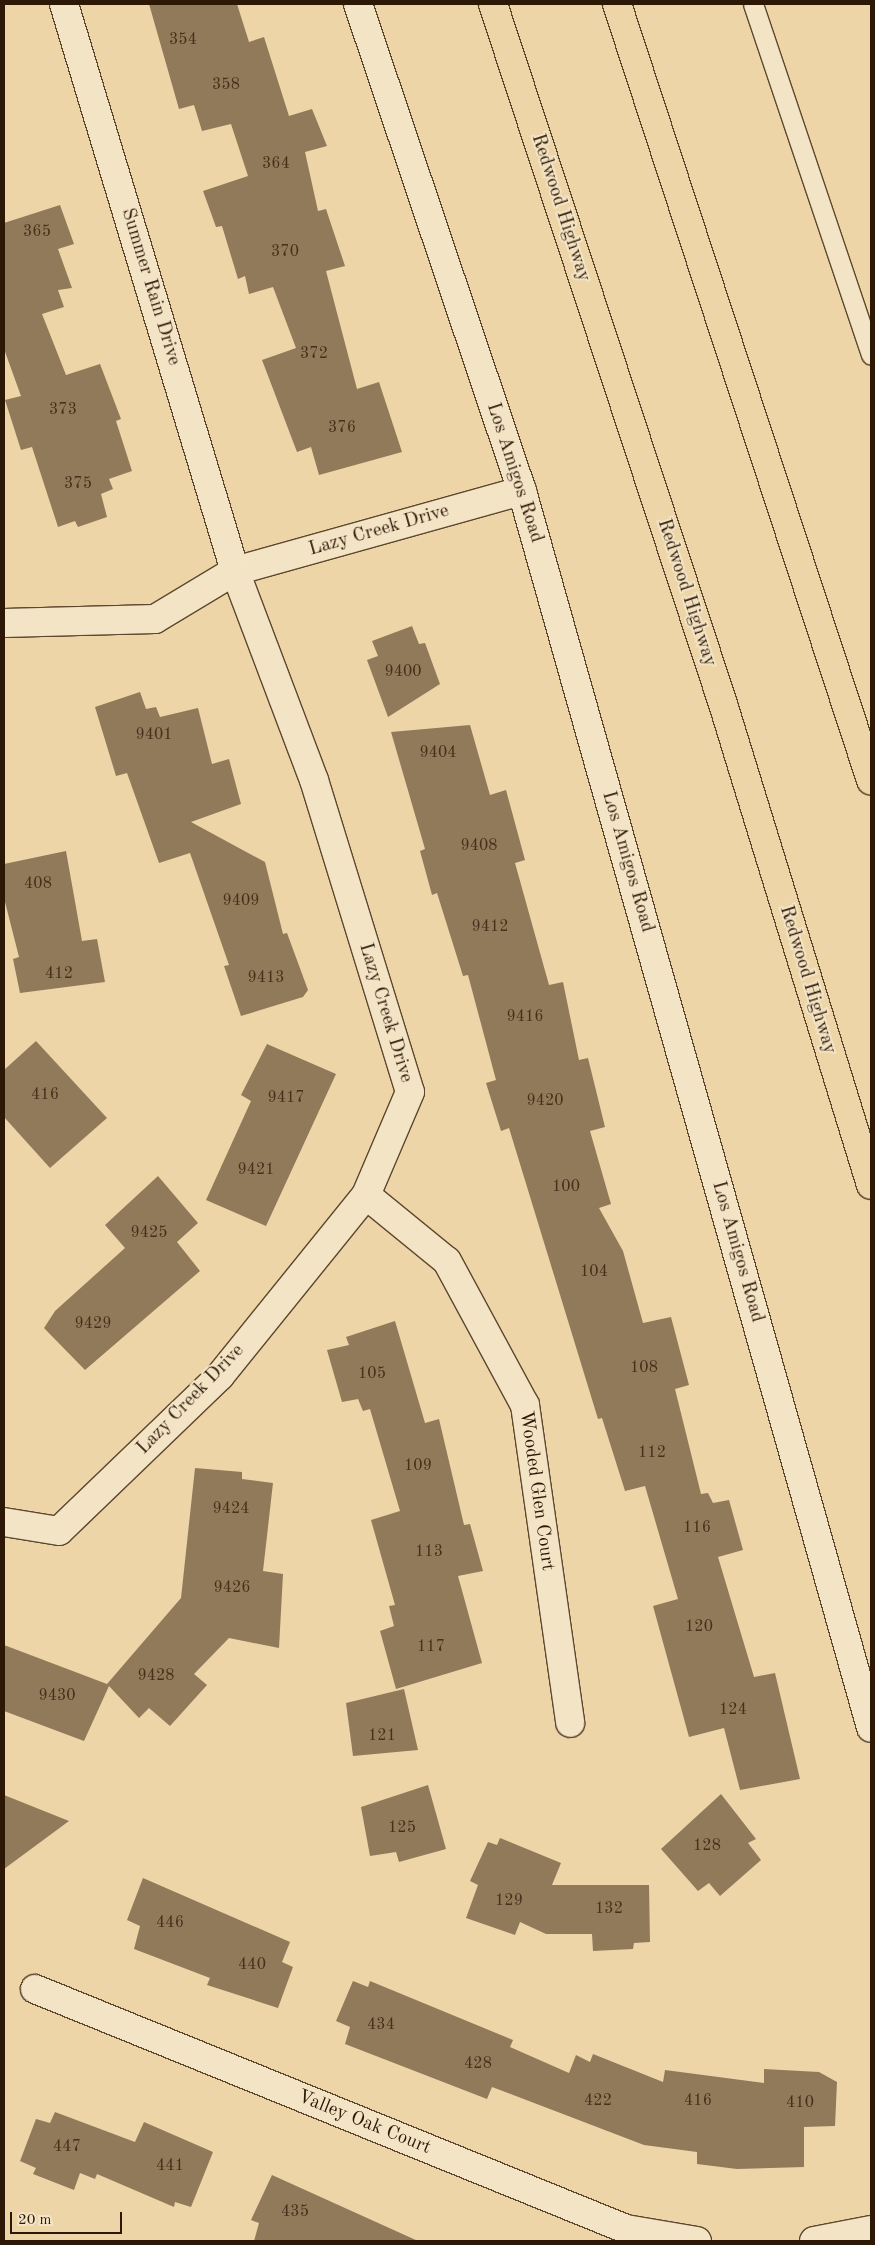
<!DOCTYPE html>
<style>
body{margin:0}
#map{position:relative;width:875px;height:2245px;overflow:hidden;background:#edd5a8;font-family:"Old Standard TT",serif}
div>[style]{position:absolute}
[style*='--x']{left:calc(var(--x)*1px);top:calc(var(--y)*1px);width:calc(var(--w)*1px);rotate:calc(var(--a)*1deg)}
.building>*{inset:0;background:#917a5a}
.roads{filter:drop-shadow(1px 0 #5d472e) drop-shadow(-1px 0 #5d472e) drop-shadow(0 1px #5d472e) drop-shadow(0 -1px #5d472e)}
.service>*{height:19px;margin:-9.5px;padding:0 9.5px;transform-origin:9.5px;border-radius:9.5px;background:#f3e4c6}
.minor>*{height:28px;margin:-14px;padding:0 14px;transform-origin:14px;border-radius:14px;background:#f3e4c6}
.tertiary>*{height:28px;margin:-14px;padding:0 14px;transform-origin:14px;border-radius:14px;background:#f3e4c6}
.motorway>*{height:28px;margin:-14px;padding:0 14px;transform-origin:14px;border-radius:14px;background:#edd5a8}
span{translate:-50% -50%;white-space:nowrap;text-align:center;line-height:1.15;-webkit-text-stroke:4px #f3e4c6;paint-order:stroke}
.number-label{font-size:16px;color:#46301b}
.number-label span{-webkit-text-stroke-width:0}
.street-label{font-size:19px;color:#2d1806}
.frame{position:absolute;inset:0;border:5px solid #2d1806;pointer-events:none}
.scale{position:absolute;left:10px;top:2212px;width:112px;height:22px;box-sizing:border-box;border:2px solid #2d1806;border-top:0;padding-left:6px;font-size:15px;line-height:18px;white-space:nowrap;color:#2d1806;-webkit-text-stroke:4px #f3e4c6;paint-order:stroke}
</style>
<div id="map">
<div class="building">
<div style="clip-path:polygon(149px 4px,237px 4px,249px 42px,264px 37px,289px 116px,312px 109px,327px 146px,305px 152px,318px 211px,326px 209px,345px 266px,326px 271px,357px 389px,379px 382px,402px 452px,319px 475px,311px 447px,297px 452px,262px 360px,296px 348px,273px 287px,249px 294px,245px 276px,238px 279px,222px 226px,216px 227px,203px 191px,248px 176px,231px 124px,202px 131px,194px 105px,179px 109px)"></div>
<div style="clip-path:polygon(60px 205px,74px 244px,58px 249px,72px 288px,58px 290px,64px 307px,42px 314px,66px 375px,100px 364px,121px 419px,116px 421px,132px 471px,109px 479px,113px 489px,101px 494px,107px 517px,78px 527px,75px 521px,58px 527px,32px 447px,21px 450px,5px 400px,21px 396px,4px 349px,4px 223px)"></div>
<div style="clip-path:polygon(412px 626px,419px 644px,425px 643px,440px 684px,388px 717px,367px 660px,378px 656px,372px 641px)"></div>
<div style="clip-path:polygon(140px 692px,146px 709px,156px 707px,160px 717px,198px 708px,212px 764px,229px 759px,241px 804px,191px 822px,265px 862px,283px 934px,287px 933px,308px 990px,303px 997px,241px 1016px,224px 966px,229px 965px,190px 853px,159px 863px,127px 773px,116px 776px,95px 707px)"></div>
<div style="clip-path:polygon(470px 725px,490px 795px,506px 790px,525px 860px,515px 863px,549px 985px,563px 982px,579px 1060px,588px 1058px,605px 1127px,590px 1131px,611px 1204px,599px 1208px,623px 1251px,643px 1323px,671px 1317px,689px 1385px,675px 1389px,701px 1494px,708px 1493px,713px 1503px,729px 1500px,743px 1550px,718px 1557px,754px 1677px,775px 1673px,800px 1779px,740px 1790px,724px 1728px,689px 1737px,653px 1606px,678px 1599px,645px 1486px,625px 1491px,602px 1418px,598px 1419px,509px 1128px,501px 1131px,486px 1083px,496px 1080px,468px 975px,463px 976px,437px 893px,432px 895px,420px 851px,425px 849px,391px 732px)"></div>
<div style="clip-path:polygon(66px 851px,82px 941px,97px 939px,105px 982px,20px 993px,13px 959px,19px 957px,4px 898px,4px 864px)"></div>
<div style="clip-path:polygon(36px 1041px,107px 1118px,50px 1168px,4px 1117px,4px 1070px)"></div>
<div style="clip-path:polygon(267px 1044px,336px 1074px,266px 1226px,206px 1200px,251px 1101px,241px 1095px)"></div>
<div style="clip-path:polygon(158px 1176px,198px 1223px,177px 1242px,200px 1271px,85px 1370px,44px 1328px,55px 1311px,125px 1248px,105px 1225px)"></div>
<div style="clip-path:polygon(395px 1321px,425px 1423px,439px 1419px,464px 1525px,470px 1524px,483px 1571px,458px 1576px,482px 1663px,396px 1689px,380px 1631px,394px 1626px,389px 1606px,395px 1605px,371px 1520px,400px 1511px,370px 1409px,363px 1411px,358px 1399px,342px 1402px,327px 1350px,349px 1345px,346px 1337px)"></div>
<div style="clip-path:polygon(195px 1468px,242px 1472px,242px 1479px,273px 1483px,263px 1571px,283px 1574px,279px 1648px,229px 1638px,194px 1674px,207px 1685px,170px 1726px,149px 1708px,139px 1718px,109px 1686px,84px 1741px,4px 1711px,4px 1645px,107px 1684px,181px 1598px)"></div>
<div style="clip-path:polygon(404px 1689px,418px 1750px,353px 1756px,346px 1703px)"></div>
<div style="clip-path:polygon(428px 1785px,446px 1849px,399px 1862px,396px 1852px,370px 1856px,361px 1807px)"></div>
<div style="clip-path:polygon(721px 1794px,756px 1839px,748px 1843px,761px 1860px,720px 1896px,709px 1883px,698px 1891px,661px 1849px)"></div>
<div style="clip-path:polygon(4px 1795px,69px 1821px,4px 1869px)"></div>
<div style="clip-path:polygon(500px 1838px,561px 1863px,552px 1885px,649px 1885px,650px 1942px,634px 1943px,633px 1949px,593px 1951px,592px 1934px,546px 1934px,520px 1922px,515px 1935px,466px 1918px,478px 1885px,470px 1881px,488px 1842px,497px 1845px)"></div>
<div style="clip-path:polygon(143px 1878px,290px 1942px,282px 1962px,293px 1967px,278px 2008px,207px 1985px,210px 1978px,134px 1949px,140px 1926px,127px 1920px)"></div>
<div style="clip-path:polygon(353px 1981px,368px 1987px,370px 1981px,513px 2040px,510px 2047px,569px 2073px,576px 2055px,590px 2062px,593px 2054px,663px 2082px,665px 2070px,764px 2083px,764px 2069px,819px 2072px,837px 2082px,835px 2126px,804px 2127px,804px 2167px,737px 2169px,697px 2164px,697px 2152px,644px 2145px,492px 2087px,487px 2099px,345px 2044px,350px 2027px,336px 2021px)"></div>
<div style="clip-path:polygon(55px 2112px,135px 2142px,144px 2122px,213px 2152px,191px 2207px,175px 2202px,174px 2207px,97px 2174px,95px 2179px,80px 2173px,74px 2190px,33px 2174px,36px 2168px,20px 2161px,36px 2119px,50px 2123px)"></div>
<div style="clip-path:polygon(272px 2175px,418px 2241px,254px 2241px,259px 2223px,251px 2220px)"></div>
</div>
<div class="roads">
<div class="service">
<div style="--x:753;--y:4;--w:370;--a:71.4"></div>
</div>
<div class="minor">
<div style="--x:64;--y:4;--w:592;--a:73.22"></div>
<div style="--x:235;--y:571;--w:298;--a:-15.6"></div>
<div style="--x:4;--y:623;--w:151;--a:-1.5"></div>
<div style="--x:155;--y:619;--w:93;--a:-31"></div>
<div style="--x:235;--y:571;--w:223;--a:69.3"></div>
<div style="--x:314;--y:780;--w:326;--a:72.9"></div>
<div style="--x:410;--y:1092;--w:112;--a:113.1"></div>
<div style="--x:366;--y:1195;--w:233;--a:128.9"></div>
<div style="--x:220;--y:1376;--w:223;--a:136.1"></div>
<div style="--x:59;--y:1531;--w:56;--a:-170.7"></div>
<div style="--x:366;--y:1195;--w:104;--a:39.2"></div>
<div style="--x:447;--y:1261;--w:164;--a:61.6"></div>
<div style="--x:525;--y:1405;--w:321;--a:81.9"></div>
<div style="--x:35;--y:1989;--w:638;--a:22.1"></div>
<div style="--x:626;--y:2229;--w:72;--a:9.6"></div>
<div style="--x:814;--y:2241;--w:58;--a:-10.9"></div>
</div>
<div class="tertiary">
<div style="--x:358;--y:4;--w:514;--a:71.39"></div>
<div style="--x:522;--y:491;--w:1285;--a:74.24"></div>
</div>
<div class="motorway">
<div style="--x:493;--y:4;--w:737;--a:71.81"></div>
<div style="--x:723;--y:704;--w:503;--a:72.9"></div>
<div style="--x:617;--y:4;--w:817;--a:71.88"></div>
</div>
</div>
<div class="number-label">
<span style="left:183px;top:40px">354</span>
<span style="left:226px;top:85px">358</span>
<span style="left:276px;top:164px">364</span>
<span style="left:37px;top:232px">365</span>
<span style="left:285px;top:252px">370</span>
<span style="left:314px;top:354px">372</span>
<span style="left:63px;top:410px">373</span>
<span style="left:342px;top:428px">376</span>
<span style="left:78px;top:484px">375</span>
<span style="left:403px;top:672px">9400</span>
<span style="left:154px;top:735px">9401</span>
<span style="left:438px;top:753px">9404</span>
<span style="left:479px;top:846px">9408</span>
<span style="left:38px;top:884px">408</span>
<span style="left:241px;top:901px">9409</span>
<span style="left:490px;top:927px">9412</span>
<span style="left:59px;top:974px">412</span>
<span style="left:266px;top:978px">9413</span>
<span style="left:525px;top:1017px">9416</span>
<span style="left:45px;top:1095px">416</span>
<span style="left:286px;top:1098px">9417</span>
<span style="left:545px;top:1101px">9420</span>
<span style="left:256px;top:1170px">9421</span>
<span style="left:566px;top:1187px">100</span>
<span style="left:149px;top:1233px">9425</span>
<span style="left:594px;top:1272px">104</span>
<span style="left:93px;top:1324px">9429</span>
<span style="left:644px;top:1368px">108</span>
<span style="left:372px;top:1374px">105</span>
<span style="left:652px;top:1453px">112</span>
<span style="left:418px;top:1466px">109</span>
<span style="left:231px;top:1509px">9424</span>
<span style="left:697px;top:1528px">116</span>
<span style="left:429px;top:1552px">113</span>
<span style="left:232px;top:1588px">9426</span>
<span style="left:699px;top:1627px">120</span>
<span style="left:431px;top:1647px">117</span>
<span style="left:156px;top:1676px">9428</span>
<span style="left:57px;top:1696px">9430</span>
<span style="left:733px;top:1710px">124</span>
<span style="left:382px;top:1736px">121</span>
<span style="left:402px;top:1828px">125</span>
<span style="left:707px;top:1846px">128</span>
<span style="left:509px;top:1901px">129</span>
<span style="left:609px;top:1909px">132</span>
<span style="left:170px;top:1923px">446</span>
<span style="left:252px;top:1965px">440</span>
<span style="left:381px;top:2025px">434</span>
<span style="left:478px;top:2064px">428</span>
<span style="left:598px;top:2101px">422</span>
<span style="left:698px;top:2101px">416</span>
<span style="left:800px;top:2103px">410</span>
<span style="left:67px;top:2147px">447</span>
<span style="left:170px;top:2166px">441</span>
<span style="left:295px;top:2212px">435</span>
</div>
<div class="street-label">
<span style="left:560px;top:208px;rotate:72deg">Redwood Highway</span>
<span style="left:150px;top:287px;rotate:73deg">Summer Rain Drive</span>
<span style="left:514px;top:473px;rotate:72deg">Los Amigos Road</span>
<span style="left:379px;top:531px;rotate:-16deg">Lazy Creek Drive</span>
<span style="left:686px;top:593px;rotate:72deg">Redwood Highway</span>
<span style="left:627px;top:862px;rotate:74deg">Los Amigos Road</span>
<span style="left:807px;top:980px;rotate:73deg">Redwood Highway</span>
<span style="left:385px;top:1013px;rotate:73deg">Lazy Creek Drive</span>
<span style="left:737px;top:1252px;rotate:74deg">Los Amigos Road</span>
<span style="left:191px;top:1400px;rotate:-46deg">Lazy Creek Drive</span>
<span style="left:536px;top:1491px;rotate:82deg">Wooded Glen Court</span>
<span style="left:364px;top:2123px;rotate:22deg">Valley Oak Court</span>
</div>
<div class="frame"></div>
<div class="scale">20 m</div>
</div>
